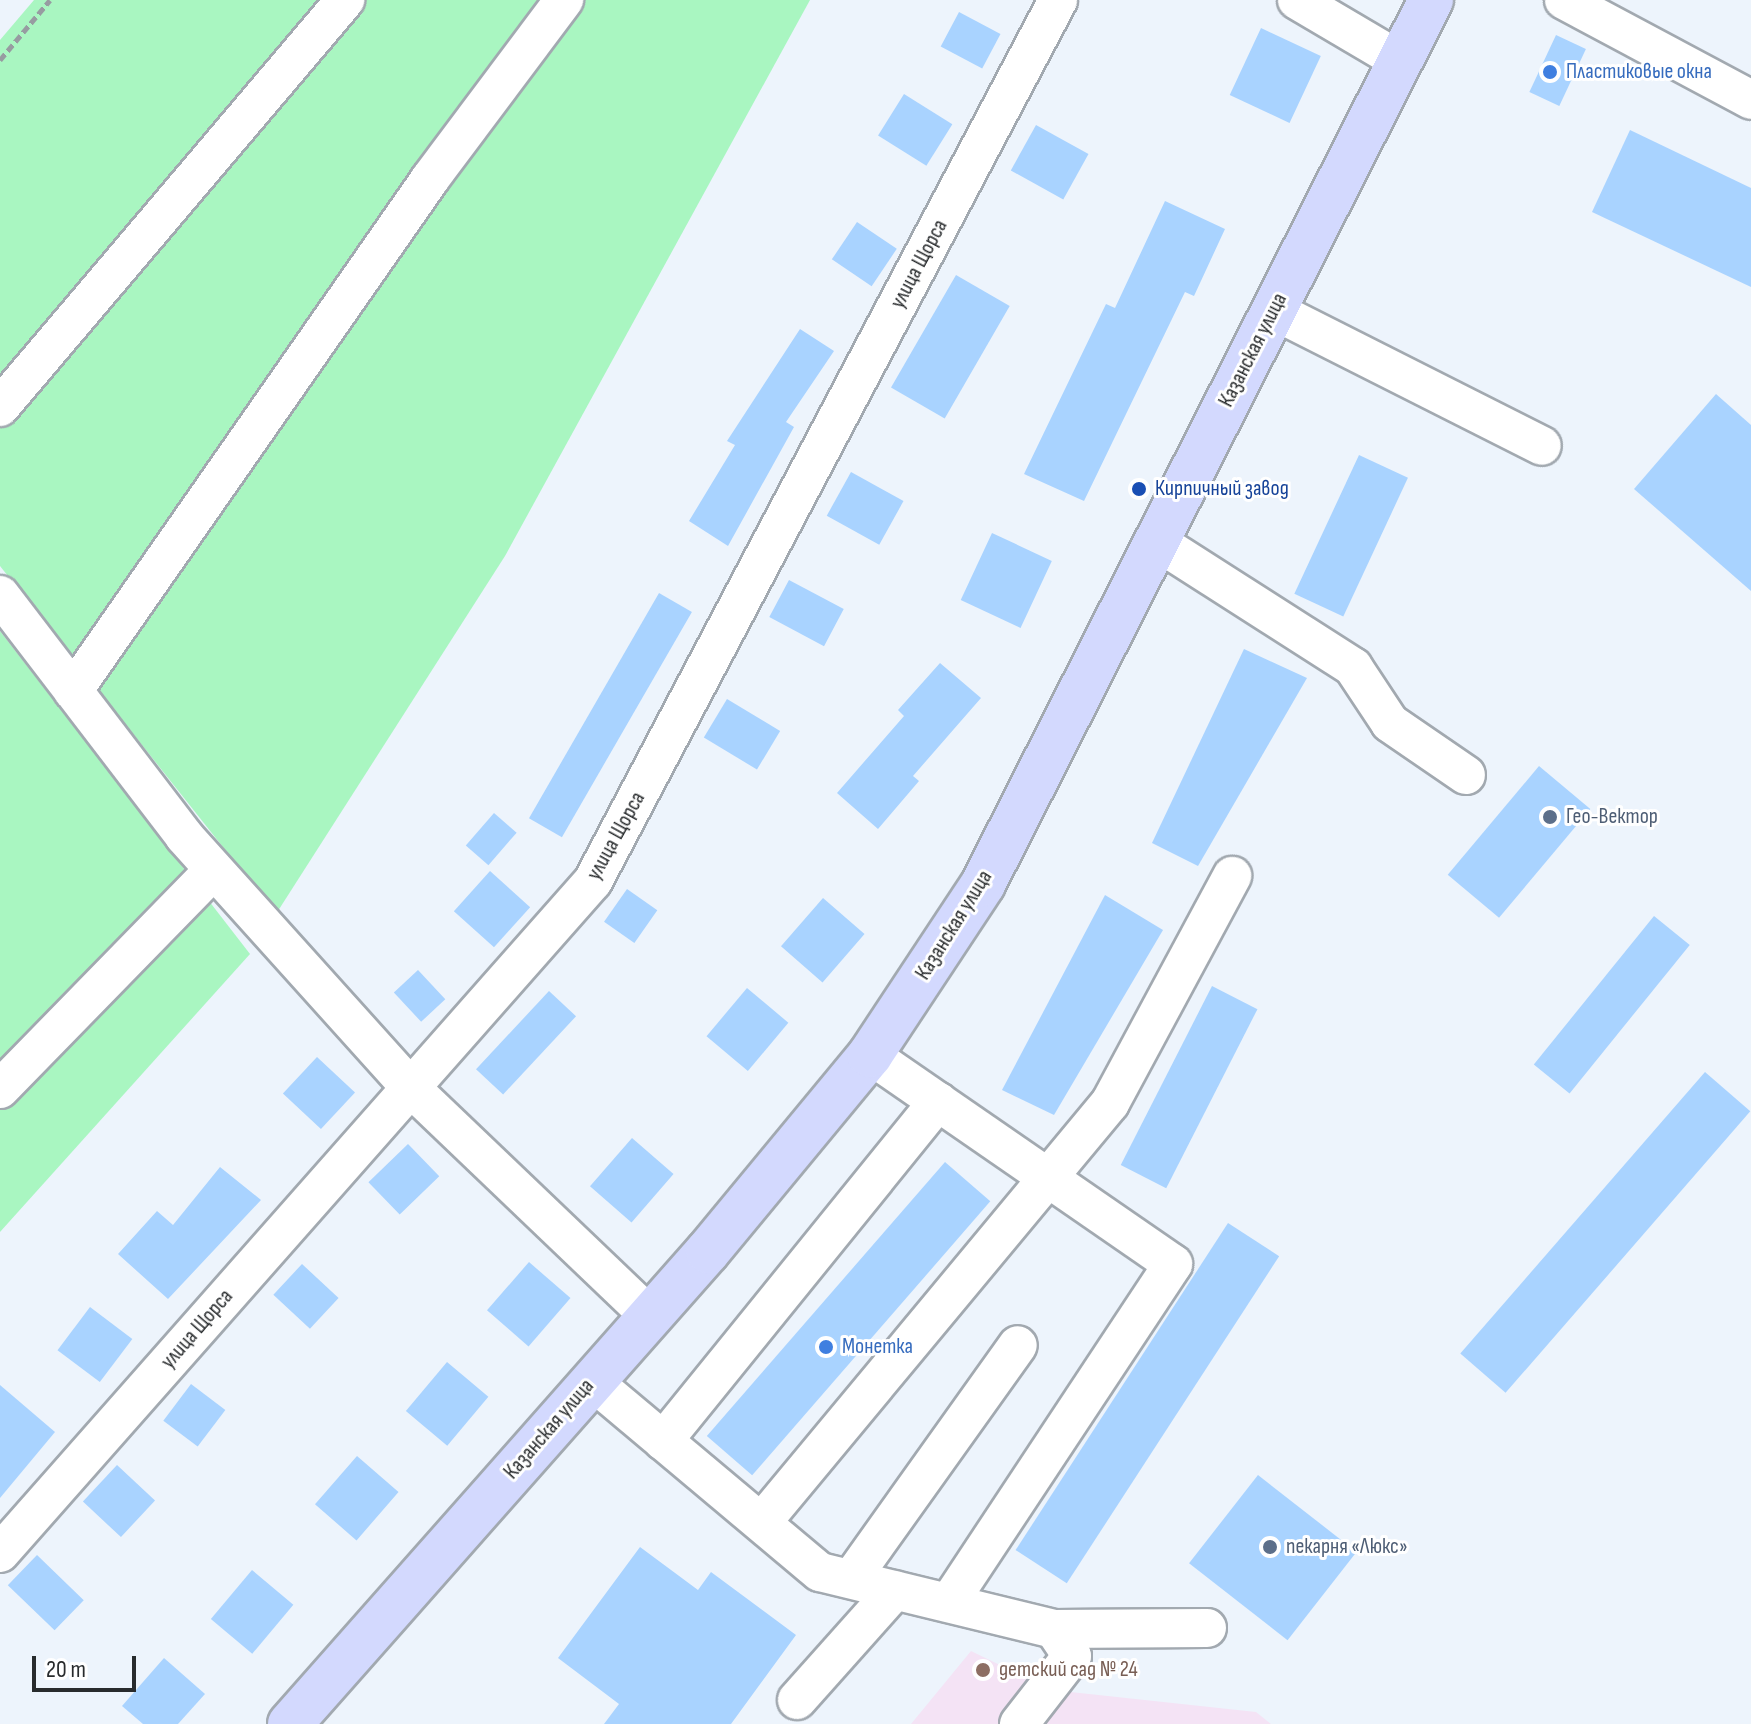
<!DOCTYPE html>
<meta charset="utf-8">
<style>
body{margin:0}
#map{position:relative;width:1751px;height:1724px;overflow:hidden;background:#edf4fc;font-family:"Sofia Sans Condensed",sans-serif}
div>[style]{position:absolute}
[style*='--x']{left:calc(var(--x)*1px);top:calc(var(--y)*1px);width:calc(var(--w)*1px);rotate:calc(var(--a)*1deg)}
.education>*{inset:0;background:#f4e3f5}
.green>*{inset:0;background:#a9f6c1}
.building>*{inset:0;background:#a9d3ff;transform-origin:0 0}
.path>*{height:5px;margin-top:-2.5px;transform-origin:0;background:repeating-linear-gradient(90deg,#979ca1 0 8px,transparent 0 12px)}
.roads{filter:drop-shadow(2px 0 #a2a9b0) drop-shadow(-2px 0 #a2a9b0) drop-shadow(0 2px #a2a9b0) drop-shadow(0 -2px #a2a9b0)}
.minor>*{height:38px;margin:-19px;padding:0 19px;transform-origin:19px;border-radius:19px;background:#fff}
.major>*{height:44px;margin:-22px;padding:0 22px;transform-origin:22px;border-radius:22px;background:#d3d9fe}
.dots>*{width:22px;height:22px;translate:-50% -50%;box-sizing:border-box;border:4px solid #fff;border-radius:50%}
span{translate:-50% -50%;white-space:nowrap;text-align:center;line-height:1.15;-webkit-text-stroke:6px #fff;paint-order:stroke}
.shop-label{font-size:22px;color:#366cbe}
.left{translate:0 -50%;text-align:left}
.street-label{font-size:22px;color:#282b2d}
.transit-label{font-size:22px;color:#164399}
.service-label{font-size:22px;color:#4e5e75}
.education-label{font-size:22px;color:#785e54}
.scale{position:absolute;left:32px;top:1656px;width:104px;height:36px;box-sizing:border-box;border:4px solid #282b2d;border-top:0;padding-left:10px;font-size:24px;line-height:28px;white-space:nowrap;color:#282b2d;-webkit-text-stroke:6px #fff;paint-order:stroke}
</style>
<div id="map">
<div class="education">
<div style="clip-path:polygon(971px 1651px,1052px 1690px,1256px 1712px,1271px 1724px,911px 1724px)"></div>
</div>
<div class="green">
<div style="clip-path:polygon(34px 0,810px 0,505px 556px,276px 914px,0 566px,0 40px)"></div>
<div style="clip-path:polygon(0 631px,250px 954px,0 1232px)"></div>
</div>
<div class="building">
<div style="left:959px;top:12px;width:47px;height:39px;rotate:28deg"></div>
<div style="left:1261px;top:28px;width:66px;height:74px;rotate:25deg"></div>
<div style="left:1556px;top:35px;width:33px;height:63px;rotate:25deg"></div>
<div style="left:904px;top:94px;width:57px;height:49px;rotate:32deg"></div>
<div style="left:1036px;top:125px;width:60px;height:52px;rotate:29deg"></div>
<div style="clip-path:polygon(1630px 130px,1751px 188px,1751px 287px,1592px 212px)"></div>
<div style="clip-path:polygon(1165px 201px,1225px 229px,1194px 296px,1185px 292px,1084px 501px,1024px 474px,1106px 304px,1115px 308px)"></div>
<div style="left:857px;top:222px;width:48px;height:45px;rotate:34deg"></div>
<div style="left:956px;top:275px;width:62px;height:130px;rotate:30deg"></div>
<div style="clip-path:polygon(800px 329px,834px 351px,786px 422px,794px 427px,728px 546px,689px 521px,735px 445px,727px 441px)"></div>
<div style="clip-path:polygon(1716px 394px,1751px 425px,1751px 591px,1634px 489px)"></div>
<div style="left:1359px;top:455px;width:54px;height:153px;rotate:25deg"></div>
<div style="left:851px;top:472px;width:60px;height:50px;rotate:29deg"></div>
<div style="left:992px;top:533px;width:66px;height:74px;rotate:25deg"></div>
<div style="left:789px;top:580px;width:62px;height:42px;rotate:28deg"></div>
<div style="left:659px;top:593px;width:38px;height:260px;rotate:30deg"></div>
<div style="clip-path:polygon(1244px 649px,1307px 678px,1198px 866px,1152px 843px)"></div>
<div style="clip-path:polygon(940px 663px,981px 698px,913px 776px,919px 781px,878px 829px,837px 793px,904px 716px,898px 710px)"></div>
<div style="left:727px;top:699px;width:62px;height:45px;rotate:31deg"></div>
<div style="left:1539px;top:766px;width:67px;height:142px;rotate:40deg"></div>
<div style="left:494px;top:813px;width:30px;height:43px;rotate:41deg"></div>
<div style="left:490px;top:871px;width:54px;height:54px;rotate:42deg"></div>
<div style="left:627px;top:889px;width:37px;height:40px;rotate:35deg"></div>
<div style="clip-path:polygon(1105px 895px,1163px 930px,1054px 1115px,1002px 1090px)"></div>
<div style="left:823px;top:898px;width:55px;height:64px;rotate:41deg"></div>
<div style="left:1654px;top:916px;width:46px;height:191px;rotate:39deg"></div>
<div style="left:418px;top:970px;width:40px;height:33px;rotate:47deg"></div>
<div style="left:1212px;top:986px;width:51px;height:201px;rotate:27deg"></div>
<div style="left:747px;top:988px;width:54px;height:63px;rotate:40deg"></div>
<div style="left:549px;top:991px;width:37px;height:107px;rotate:43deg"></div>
<div style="left:317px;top:1057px;width:52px;height:50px;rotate:43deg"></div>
<div style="left:1705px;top:1072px;width:60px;height:373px;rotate:41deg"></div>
<div style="left:632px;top:1138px;width:55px;height:64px;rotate:41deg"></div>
<div style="left:408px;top:1144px;width:45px;height:55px;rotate:46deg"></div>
<div style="left:945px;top:1162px;width:60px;height:363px;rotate:41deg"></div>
<div style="clip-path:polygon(220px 1167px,261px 1200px,168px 1299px,118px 1254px,157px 1211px,173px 1225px)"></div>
<div style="left:1228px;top:1223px;width:61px;height:390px;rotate:33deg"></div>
<div style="left:529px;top:1262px;width:55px;height:64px;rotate:41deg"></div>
<div style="left:302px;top:1264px;width:50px;height:42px;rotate:43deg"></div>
<div style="left:90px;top:1307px;width:53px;height:54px;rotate:37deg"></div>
<div style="left:447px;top:1362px;width:54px;height:64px;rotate:40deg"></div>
<div style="left:191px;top:1384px;width:43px;height:46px;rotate:37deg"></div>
<div style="clip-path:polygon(0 1385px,55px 1432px,0 1498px)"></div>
<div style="left:357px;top:1456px;width:55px;height:64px;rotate:41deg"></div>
<div style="left:117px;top:1465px;width:52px;height:50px;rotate:43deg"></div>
<div style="left:1258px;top:1475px;width:125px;height:112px;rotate:38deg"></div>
<div style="clip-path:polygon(640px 1547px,698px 1590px,711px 1572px,796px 1635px,731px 1724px,604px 1724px,619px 1704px,558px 1658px)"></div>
<div style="left:37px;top:1555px;width:65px;height:42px;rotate:44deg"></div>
<div style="left:252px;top:1570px;width:54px;height:64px;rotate:40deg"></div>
<div style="clip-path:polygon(164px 1658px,205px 1694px,178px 1724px,143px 1724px,122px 1706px)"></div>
</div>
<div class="path">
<div style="--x:0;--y:60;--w:78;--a:-50.2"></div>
</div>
<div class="roads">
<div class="minor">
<div style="--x:1297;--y:0;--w:118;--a:30.5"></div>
<div style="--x:1564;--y:0;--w:212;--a:28.1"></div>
<div style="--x:1273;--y:310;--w:301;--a:26.8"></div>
<div style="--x:0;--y:407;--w:534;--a:-49.71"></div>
<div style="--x:1156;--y:541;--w:234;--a:32.6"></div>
<div style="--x:1353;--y:667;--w:67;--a:56.5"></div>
<div style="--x:1390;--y:723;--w:92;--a:34.4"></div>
<div style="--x:0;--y:595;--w:303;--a:52.6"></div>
<div style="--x:184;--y:836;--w:338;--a:48"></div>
<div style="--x:410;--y:1087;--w:332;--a:43.7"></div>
<div style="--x:73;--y:691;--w:624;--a:-55.11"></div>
<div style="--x:430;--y:179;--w:224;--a:-53.2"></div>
<div style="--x:870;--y:1055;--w:368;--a:34.6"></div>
<div style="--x:1173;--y:1264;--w:406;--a:123.5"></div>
<div style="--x:0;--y:1089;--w:306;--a:-45.7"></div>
<div style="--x:592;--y:1381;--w:297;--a:40"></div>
<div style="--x:820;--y:1572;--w:241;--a:13.7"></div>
<div style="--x:1054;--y:1629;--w:153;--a:-0.4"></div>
<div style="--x:663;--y:1441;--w:437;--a:-51"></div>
<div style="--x:762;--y:1522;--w:545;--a:-50.29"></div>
<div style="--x:1110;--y:1103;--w:258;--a:-61.7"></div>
<div style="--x:0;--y:1553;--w:896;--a:-48.57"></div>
<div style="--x:593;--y:881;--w:996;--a:-62.17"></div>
<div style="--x:851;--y:1579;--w:287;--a:-54.5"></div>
<div style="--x:797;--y:1700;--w:147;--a:-48.3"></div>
<div style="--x:1019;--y:1724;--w:86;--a:-52.1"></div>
<div style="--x:1072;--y:1656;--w:32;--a:-124"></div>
</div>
<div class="major">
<div style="--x:290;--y:1724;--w:631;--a:-48.53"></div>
<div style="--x:708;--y:1251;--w:254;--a:-50.4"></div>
<div style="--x:870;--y:1055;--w:205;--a:-56.5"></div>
<div style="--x:983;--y:884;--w:991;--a:-63.12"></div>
</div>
</div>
<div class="dots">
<div style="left:1550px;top:72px;background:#3f7fe0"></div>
<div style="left:1139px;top:489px;background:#1a4fb4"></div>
<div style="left:1550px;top:817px;background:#5c6f8a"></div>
<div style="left:826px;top:1347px;background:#3f7fe0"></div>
<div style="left:1270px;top:1547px;background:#5c6f8a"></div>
<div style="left:983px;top:1670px;background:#8d6e63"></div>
</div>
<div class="shop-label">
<span class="left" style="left:1566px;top:72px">Пластиковые окна</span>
<span class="left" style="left:842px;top:1347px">Монетка</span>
</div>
<div class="street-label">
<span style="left:919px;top:264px;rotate:-62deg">улица Щорса</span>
<span style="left:1253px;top:350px;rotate:-63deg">Казанская улица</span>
<span style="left:616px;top:836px;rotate:-61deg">улица Щорса</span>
<span style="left:954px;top:925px;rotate:-58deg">Казанская улица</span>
<span style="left:197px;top:1329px;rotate:-49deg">улица Щорса</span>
<span style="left:549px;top:1429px;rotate:-49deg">Казанская улица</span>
</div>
<div class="transit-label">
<span class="left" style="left:1155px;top:489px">Кирпичный завод</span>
</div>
<div class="service-label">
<span class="left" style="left:1566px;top:817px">Гео-Вектор</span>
<span class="left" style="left:1286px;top:1547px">пекарня «Люкс»</span>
</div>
<div class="education-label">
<span class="left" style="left:999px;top:1670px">детский сад № 24</span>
</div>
<div class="scale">20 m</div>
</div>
